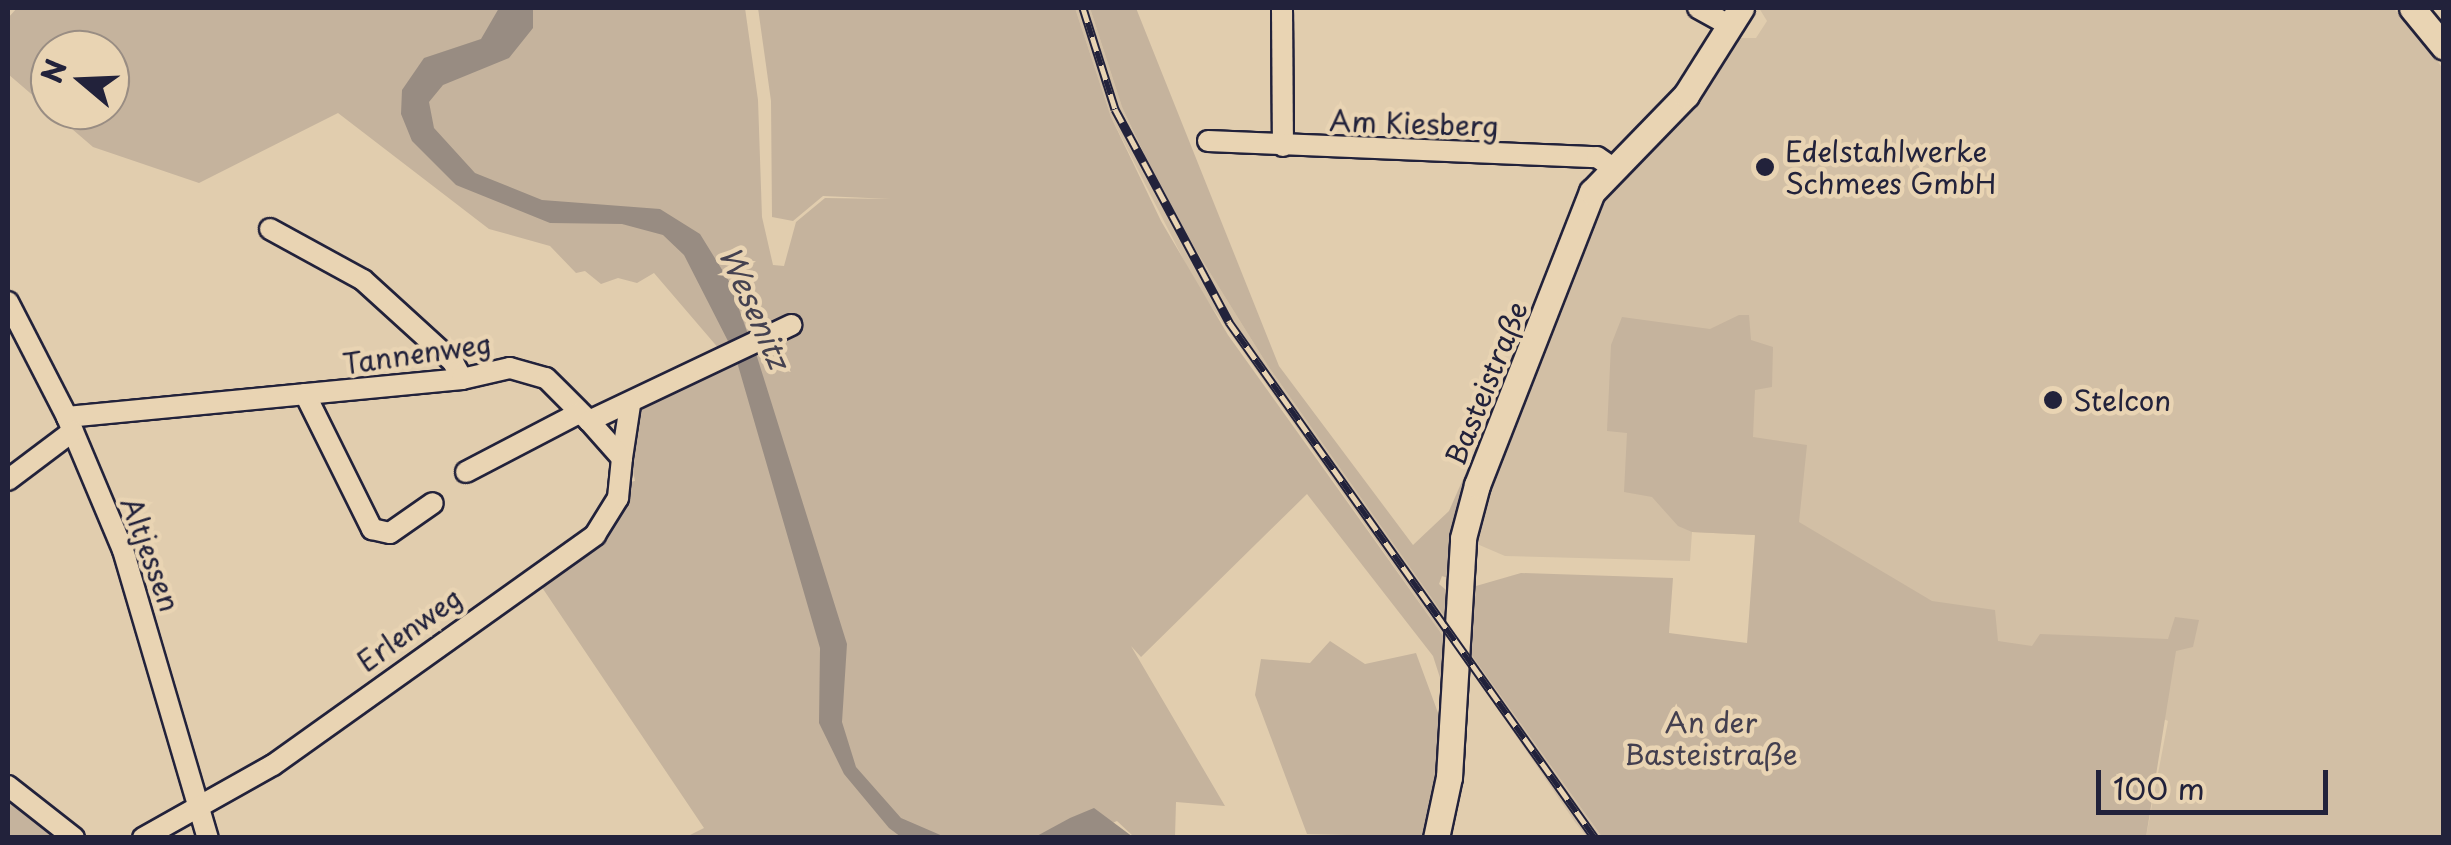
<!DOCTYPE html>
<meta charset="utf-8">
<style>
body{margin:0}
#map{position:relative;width:2451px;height:845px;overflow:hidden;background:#e1cdae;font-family:"Playpen Sans",sans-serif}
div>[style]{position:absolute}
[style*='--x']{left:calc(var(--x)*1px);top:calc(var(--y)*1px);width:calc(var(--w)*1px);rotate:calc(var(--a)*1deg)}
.built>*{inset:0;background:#d2bfa5}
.green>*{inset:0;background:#c5b39d}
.water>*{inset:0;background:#988c82}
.roads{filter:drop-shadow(2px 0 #22223b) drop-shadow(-2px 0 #22223b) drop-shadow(0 2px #22223b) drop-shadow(0 -2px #22223b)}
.minor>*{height:20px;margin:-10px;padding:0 10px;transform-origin:10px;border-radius:10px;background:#e9d4b3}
.major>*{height:25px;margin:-12.5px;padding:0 12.5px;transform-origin:12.5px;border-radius:12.5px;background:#e9d4b3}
.rail>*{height:9px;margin-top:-4.5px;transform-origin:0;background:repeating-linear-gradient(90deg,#e9d4b3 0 15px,#22223b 0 30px);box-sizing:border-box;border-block:2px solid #22223b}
.dots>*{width:28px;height:28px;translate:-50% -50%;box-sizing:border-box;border:5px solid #e9d4b3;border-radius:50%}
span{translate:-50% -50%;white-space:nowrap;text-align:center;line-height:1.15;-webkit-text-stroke:9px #e9d4b3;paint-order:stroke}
.street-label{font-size:28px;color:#22223b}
.poi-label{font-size:28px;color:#22223b}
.left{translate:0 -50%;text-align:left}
.park-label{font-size:28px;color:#433f4f}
.water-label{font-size:30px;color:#454250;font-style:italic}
.frame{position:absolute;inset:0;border:10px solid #22223b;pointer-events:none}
.north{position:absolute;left:30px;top:30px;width:100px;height:100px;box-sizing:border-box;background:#e9d4b3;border:2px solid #998d83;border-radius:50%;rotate:289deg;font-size:28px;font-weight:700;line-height:40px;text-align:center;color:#22223b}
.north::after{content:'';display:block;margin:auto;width:35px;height:45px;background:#22223b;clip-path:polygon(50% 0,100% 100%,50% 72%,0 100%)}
.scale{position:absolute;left:2096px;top:770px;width:232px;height:45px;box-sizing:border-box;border:5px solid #22223b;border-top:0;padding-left:12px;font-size:30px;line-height:35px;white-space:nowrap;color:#22223b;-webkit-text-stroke:8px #e9d4b3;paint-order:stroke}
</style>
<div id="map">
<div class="built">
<div style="clip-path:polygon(1075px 8px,1090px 8px,1122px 107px,1169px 207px,1268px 366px,1450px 624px,1446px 640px,1197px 286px,1111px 117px)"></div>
<div style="clip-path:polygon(1759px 8px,2393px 8px,2416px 31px,2443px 69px,2443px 837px,2146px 837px,2168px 721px,1754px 535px,1692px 532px,1690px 561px,1505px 556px,1477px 544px,1488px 496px,1600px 207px,1697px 103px,1739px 38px,1756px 38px,1767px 21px)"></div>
<div style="clip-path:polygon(1463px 643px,1602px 837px,1587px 837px,1575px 822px,1460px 654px)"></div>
</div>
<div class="green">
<div style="clip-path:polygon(evenodd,17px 8px,745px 8px,758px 100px,762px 217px,773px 265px,784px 266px,796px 222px,825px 198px,891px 199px,823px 196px,793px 221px,772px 217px,771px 101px,758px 8px,1075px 8px,1111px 117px,1161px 221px,1228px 335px,1446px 640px,1443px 687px,1433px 656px,1307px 494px,1141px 657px,1131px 646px,1225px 806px,1176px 802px,1175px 837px,1134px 837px,1117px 821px,1079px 837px,686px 837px,704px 828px,533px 574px,595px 535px,622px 458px,630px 482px,635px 481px,630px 456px,642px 406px,720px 350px,654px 273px,637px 283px,618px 278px,601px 284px,585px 271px,576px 273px,550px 246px,489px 229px,338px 113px,199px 183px,93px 147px,8px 74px,8px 18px,17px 8px,50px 50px,110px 50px,110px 110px,50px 110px,50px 50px)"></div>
<div style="clip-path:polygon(1090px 8px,1136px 8px,1279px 366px,1413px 545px,1449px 511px,1478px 445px,1483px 447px,1451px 579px,1442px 576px,1439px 584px,1451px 594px,1450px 624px,1268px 366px,1169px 207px,1122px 107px)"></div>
<div style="clip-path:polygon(1739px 315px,1749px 315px,1751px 340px,1773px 347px,1772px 387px,1755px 390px,1753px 437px,1807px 445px,1799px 522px,1932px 601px,1995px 610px,1998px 641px,2032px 646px,2040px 634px,2168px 639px,2175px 617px,2199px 620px,2193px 647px,2176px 651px,2146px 837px,1602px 837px,1470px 653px,1476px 586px,1521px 573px,1673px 578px,1669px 633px,1747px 643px,1755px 535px,1692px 532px,1678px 526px,1652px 497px,1624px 492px,1627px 433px,1607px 431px,1611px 345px,1622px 317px,1710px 329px)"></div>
<div style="clip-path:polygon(1330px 641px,1365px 664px,1416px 653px,1441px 721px,1440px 778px,1428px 837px,1307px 834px,1255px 695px,1261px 659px,1310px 663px)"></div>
<div style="clip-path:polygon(8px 796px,63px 837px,8px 837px)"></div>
</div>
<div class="water">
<div style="clip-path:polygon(499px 8px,533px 8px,533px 28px,509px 58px,443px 85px,429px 102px,434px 128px,475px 173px,542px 200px,660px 209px,700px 234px,729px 281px,749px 337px,730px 345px,684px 255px,663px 235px,622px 224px,550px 223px,456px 185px,412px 141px,401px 114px,402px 90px,424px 58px,481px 39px)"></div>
<div style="clip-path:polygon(754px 347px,847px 644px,842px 722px,856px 767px,901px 818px,945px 837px,901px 837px,889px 828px,844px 774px,819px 723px,820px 648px,735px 355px)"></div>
<div style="clip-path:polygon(1094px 808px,1133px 837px,1035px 837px,1070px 818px)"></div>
</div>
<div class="roads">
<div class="minor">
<div style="--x:1282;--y:8;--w:138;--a:89.6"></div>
<div style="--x:1698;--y:8;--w:35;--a:29"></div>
<div style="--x:1208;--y:141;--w:389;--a:2.4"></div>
<div style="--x:1597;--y:157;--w:21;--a:35"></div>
<div style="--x:270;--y:229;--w:106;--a:28.7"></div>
<div style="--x:363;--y:280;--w:122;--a:42.3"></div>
<div style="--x:453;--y:362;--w:19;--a:62"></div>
<div style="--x:8;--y:302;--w:129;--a:62.8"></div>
<div style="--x:67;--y:417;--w:144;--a:67.2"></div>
<div style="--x:123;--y:550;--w:300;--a:73.6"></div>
<div style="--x:305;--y:394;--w:151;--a:63.6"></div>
<div style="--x:372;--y:529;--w:18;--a:13"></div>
<div style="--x:390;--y:533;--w:52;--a:-34.9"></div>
<div style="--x:67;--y:417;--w:397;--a:-5.5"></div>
<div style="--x:462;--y:379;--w:49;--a:-12.9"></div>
<div style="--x:510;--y:368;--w:37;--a:16"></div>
<div style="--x:546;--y:378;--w:61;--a:45"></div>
<div style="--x:589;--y:421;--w:224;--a:-25.4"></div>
<div style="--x:622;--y:458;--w:54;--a:-81.4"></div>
<div style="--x:466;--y:472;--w:127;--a:-27.6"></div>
<div style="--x:8;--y:480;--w:81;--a:-37"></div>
<div style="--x:8;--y:786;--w:84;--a:38.2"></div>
<div style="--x:143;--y:838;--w:149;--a:-29.3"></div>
<div style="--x:273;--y:765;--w:396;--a:-35.5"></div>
<div style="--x:595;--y:535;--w:44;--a:-58.1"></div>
<div style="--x:618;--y:498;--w:40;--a:-84.3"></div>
<div style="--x:622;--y:458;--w:50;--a:-131.7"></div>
</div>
<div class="major">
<div style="--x:2412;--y:8;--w:50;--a:50.6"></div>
<div style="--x:1436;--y:838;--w:62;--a:-78"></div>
<div style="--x:1449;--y:777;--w:239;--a:-86.6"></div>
<div style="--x:1463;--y:538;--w:55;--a:-75.2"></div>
<div style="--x:1477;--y:485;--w:315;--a:-68.6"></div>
<div style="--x:1592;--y:192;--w:135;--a:-45.9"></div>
<div style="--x:1686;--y:95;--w:103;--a:-57.7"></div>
</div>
</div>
<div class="rail">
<div style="--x:1083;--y:8;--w:106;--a:72.4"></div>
<div style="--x:1115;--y:109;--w:242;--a:61.8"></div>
<div style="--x:1229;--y:322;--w:633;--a:54.65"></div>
</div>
<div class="dots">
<div style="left:1765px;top:167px;background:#22223b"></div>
<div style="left:2053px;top:400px;background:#22223b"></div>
</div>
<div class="street-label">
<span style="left:1414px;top:123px;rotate:2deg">Am Kiesberg</span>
<span style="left:417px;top:353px;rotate:-8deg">Tannenweg</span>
<span style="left:1486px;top:383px;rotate:-68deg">Basteistraße</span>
<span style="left:151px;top:554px;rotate:70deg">Altjessen</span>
<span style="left:409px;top:629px;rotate:-36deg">Erlenweg</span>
</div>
<div class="poi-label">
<span class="left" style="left:1785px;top:167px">Edelstahlwerke<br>Schmees GmbH</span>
<span class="left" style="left:2073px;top:400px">Stelcon</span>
</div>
<div class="park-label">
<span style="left:1711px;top:738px">An der<br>Basteistraße</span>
</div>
<div class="water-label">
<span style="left:755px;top:307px;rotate:66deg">Wesenitz</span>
</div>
<div class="frame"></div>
<div class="north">N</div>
<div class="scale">100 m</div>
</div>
